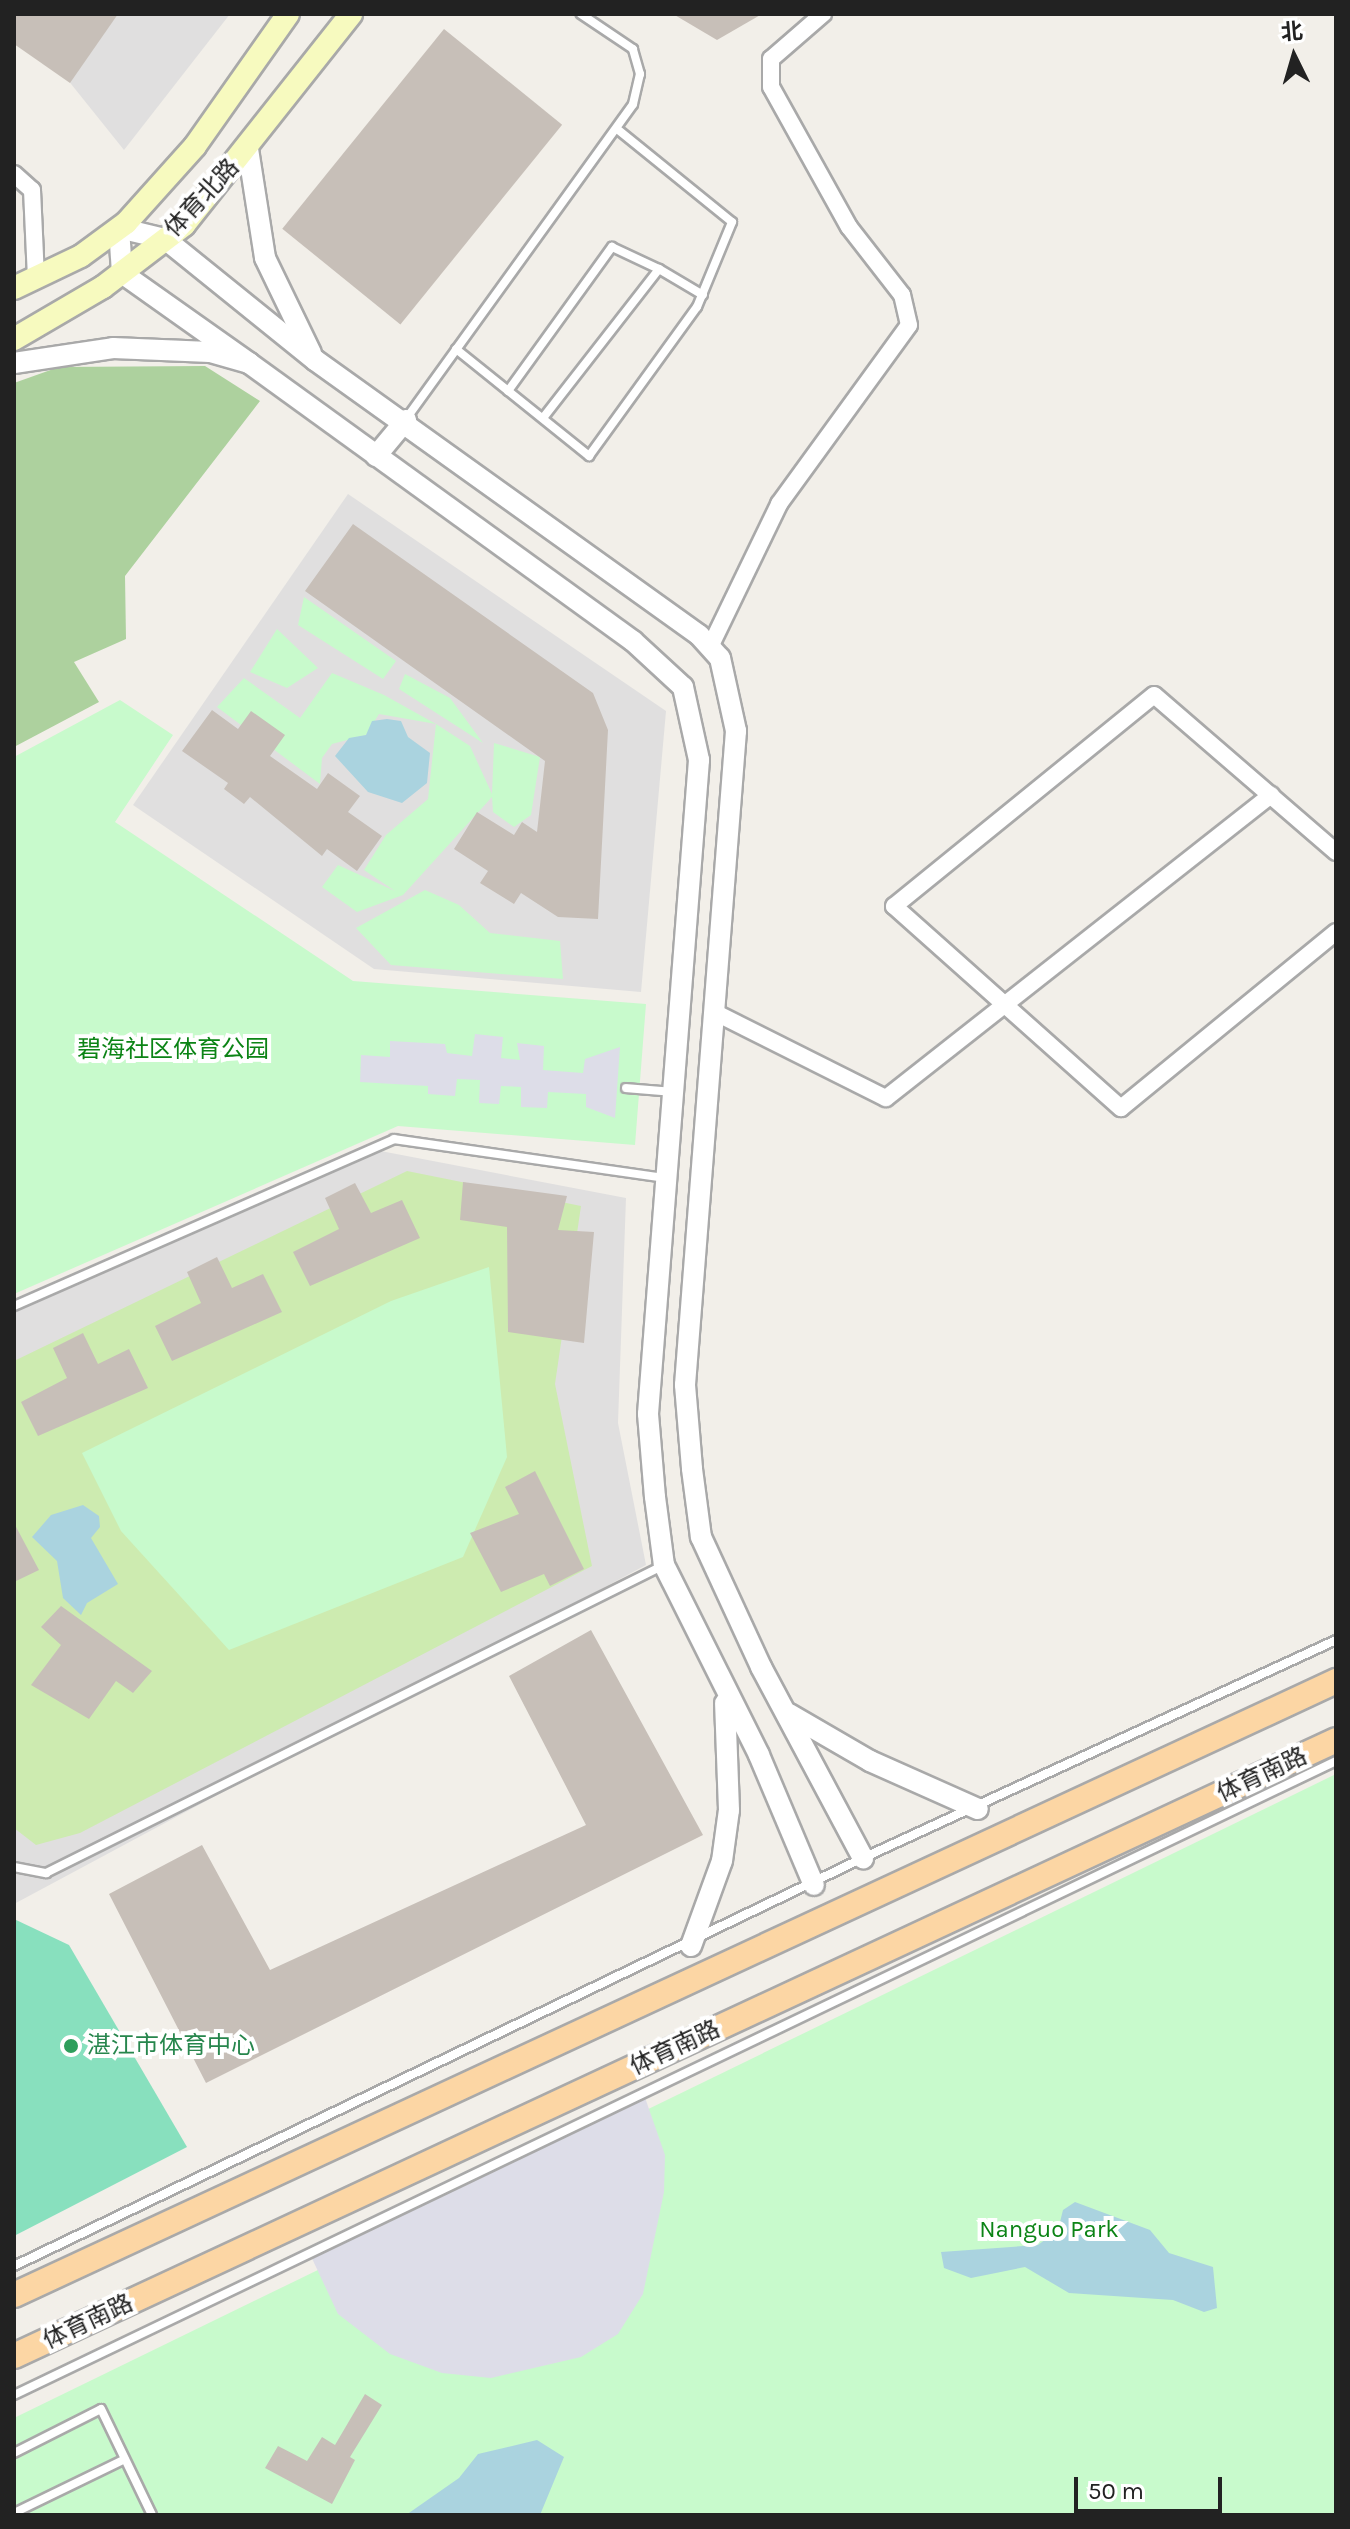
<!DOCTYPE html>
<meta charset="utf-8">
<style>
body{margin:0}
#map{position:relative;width:1350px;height:2529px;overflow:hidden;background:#f2efe9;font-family:Karla,"Noto Sans SC",sans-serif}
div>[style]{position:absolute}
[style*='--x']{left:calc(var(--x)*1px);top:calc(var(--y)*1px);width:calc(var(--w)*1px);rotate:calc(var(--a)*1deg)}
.residential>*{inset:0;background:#e0dfdf}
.grass>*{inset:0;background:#cdebb0}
.forest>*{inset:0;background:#add19e}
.park>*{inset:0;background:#c8facc}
.pitch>*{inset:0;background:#88e0be}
.plaza>*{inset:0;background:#dddde8}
.water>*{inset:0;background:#aad3df}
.building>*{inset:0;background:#c7bfb8;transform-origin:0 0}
.roads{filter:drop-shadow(2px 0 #a9a9a9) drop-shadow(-2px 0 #a9a9a9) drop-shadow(0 2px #a9a9a9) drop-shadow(0 -2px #a9a9a9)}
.service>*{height:8px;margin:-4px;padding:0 4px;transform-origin:4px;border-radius:4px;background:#fff}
.minor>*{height:16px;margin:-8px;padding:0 8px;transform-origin:8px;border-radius:8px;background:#fff}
.tertiary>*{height:20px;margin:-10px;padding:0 10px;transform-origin:10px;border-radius:10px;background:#fff}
.secondary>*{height:22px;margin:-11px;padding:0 11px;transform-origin:11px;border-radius:11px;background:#f7fabf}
.primary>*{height:24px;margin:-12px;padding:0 12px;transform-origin:12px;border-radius:12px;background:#fcd6a4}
.dots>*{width:22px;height:22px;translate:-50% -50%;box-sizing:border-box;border:4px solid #fff;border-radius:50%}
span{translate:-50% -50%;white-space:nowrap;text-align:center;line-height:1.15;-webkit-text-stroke:8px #fff;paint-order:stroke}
.street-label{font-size:24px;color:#222}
.park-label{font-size:24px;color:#0c8416}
.leisure-label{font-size:24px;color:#27864d}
.left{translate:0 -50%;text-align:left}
.frame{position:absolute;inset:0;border:16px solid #222;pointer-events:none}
.north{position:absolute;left:1254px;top:16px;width:80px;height:80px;-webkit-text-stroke:6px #fff;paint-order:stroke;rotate:355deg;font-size:22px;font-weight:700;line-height:32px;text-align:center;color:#222}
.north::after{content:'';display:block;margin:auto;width:28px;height:36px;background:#222;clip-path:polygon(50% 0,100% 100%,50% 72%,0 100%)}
.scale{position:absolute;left:1074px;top:2477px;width:148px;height:36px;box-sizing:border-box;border:4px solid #222;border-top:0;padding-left:10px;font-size:24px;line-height:28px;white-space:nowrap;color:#222;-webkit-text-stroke:6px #fff;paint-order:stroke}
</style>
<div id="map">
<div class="residential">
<div style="clip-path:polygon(15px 14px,230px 14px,124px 150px)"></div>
<div style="clip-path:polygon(348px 494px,666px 711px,641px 992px,374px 969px,133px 805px)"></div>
<div style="clip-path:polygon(365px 1148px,626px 1198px,618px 1423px,646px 1565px,14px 1904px,14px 1310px)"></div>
</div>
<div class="grass">
<div style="clip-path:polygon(407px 1171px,581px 1206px,555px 1384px,592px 1566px,80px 1833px,36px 1845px,14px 1828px,14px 1361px)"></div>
</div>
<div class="forest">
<div style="clip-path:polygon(205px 366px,260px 401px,125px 576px,126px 639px,74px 662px,99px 702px,14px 747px,14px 383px,59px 367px)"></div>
</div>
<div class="park">
<div style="clip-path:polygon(304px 597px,396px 661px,383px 679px,298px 625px)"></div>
<div style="clip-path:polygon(277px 629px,318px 668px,287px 688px,250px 672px)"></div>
<div style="clip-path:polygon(332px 673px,384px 695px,436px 724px,470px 746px,492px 794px,494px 743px,540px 757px,531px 815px,514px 827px,493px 812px,492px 797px,403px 895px,357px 912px,322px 887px,338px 865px,395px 891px,364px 870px,386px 835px,428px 799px,436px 724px,379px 714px,366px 735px,332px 744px,322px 758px,320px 784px,217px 707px,244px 678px,300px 718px)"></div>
<div style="clip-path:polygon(405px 674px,450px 698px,483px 743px,399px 689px)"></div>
<div style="clip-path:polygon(120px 700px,173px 735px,115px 822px,353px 981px,646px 1004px,635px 1145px,398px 1126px,14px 1294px,14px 757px)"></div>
<div style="clip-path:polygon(425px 890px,459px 905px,490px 933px,560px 941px,563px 979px,391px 965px,356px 928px)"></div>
<div style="clip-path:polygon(489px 1267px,507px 1457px,463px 1557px,229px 1650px,121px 1531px,82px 1453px,391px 1301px)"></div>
<div style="clip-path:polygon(1336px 1774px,1336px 2515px,14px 2515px,14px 2418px)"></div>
</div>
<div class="pitch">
<div style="clip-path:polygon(14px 1919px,69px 1945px,187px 2147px,14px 2236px)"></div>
</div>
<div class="plaza">
<div style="clip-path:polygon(475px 1034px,503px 1037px,501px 1058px,520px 1060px,517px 1043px,544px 1046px,543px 1070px,583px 1073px,585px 1059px,620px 1047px,615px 1118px,586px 1107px,586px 1094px,548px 1092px,547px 1108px,521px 1107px,521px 1087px,501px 1086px,499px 1104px,479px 1103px,480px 1080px,457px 1079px,455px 1096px,428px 1094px,428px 1086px,360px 1082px,361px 1055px,390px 1057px,390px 1041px,445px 1044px,447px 1053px,472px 1056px)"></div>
<div style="clip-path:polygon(642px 2089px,665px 2155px,664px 2192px,643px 2294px,618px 2334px,581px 2357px,491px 2378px,442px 2373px,390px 2354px,338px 2314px,309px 2252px)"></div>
</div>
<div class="water">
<div style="clip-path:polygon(387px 719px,401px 721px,408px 737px,430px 753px,427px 783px,402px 803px,368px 792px,335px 756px,349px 738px,366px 735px,372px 721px)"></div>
<div style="clip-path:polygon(83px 1505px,99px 1516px,100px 1527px,91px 1538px,118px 1584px,87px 1603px,81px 1615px,63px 1598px,57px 1561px,32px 1537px,51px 1515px)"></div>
<div style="clip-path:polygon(1075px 2202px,1150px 2230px,1169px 2253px,1213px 2267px,1217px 2308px,1204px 2312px,1173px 2300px,1069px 2293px,1025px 2267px,971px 2278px,944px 2268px,941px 2252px,1038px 2245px,1058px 2230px,1063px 2210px)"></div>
<div style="clip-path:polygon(537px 2440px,564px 2457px,540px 2515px,406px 2515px,459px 2478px,478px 2454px)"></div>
</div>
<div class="building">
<div style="clip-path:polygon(14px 14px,118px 14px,70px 83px,14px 44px)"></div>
<div style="clip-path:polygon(673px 14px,762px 14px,717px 40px)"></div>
<div style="left:444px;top:29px;width:152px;height:257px;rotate:39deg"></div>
<div style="clip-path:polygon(353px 524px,593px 693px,608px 730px,598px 919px,558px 917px,521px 893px,514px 904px,480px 883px,488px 871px,454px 849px,477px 812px,514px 835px,522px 822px,537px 832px,545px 761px,305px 591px)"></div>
<div style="clip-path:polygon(212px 710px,238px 729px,251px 711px,285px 735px,270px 756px,317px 789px,328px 773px,360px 796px,348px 812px,382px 836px,357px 871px,327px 849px,322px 856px,250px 797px,244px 804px,224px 789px,228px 783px,182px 751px)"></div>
<div style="clip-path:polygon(463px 1182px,567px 1196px,558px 1230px,594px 1232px,584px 1343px,508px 1332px,507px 1227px,460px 1220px)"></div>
<div style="clip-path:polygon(355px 1183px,371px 1213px,402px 1200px,420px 1238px,310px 1286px,293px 1252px,339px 1229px,325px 1198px)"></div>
<div style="clip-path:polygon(217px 1257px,232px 1288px,263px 1274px,282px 1312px,172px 1361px,155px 1326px,201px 1303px,187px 1272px)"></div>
<div style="clip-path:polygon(83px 1333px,98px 1364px,129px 1349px,148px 1388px,38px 1436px,21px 1402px,67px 1378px,53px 1348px)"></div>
<div style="clip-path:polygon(535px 1471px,584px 1569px,550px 1586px,544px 1574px,501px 1592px,470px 1533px,519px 1514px,505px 1487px)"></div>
<div style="clip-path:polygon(14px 1523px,39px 1570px,14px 1582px)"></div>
<div style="clip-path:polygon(61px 1606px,152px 1671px,133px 1693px,116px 1681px,89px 1719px,31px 1685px,61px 1645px,41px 1627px)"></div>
<div style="clip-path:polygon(591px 1630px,703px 1835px,206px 2083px,109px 1894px,202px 1845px,270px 1970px,586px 1825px,509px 1676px)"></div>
<div style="clip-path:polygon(365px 2394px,382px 2405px,350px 2457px,355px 2460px,332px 2504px,265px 2468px,278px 2446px,307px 2461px,322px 2437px,335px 2445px)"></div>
</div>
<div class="roads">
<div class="service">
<div style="--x:456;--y:349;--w:171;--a:38.8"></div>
<div style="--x:589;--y:456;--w:184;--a:-54.1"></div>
<div style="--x:697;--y:307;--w:92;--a:-67.6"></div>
<div style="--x:732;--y:222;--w:148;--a:-141"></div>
<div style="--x:508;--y:391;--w:178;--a:-54.2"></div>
<div style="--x:612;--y:247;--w:52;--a:25.1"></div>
<div style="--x:543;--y:418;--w:189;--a:-52.1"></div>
<div style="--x:659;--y:269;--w:51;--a:30.6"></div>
<div style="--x:406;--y:419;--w:388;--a:-54.2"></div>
<div style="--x:633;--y:104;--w:31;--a:-77"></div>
<div style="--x:640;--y:74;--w:26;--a:-106"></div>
<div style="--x:633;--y:49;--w:63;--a:-146.1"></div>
<div style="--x:626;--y:1088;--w:47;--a:4.9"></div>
<div style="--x:14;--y:1306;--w:415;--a:-23.7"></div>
<div style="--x:394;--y:1139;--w:274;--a:8.2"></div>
<div style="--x:14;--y:1867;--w:33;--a:11"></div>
<div style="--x:46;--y:1873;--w:690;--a:-26.49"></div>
<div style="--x:14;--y:2266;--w:942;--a:-25.67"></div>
<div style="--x:863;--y:1858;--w:521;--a:-24.74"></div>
<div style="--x:14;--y:2395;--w:1466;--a:-25.62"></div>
<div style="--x:14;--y:2453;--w:97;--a:-26.8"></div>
<div style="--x:101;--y:2409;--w:118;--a:64.3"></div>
<div style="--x:14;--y:2513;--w:123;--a:-25.9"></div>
</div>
<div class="minor">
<div style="--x:14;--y:174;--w:24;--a:42"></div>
<div style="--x:32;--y:190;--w:88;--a:87.4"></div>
<div style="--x:710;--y:647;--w:159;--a:-64.2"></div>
<div style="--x:779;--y:504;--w:221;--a:-54"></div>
<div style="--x:909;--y:325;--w:31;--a:-103"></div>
<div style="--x:902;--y:295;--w:86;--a:-127.9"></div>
<div style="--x:849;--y:227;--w:160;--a:-119.1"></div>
<div style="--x:771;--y:87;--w:28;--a:-90"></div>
<div style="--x:771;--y:59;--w:69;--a:-40.9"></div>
<div style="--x:1336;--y:852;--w:240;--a:-139.2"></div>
<div style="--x:1154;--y:695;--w:335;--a:140.9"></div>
<div style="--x:894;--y:906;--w:304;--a:41.7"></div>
<div style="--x:1121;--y:1108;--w:278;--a:-39.3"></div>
<div style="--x:714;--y:1012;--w:192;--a:26.6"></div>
<div style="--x:886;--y:1098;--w:490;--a:-38.2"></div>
</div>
<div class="tertiary">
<div style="--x:248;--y:149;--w:110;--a:81.1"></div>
<div style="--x:265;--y:258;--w:106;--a:64.2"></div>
<div style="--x:14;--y:363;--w:100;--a:-8.6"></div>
<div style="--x:113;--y:348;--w:97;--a:2.4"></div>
<div style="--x:210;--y:352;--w:41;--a:15.8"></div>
<div style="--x:249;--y:363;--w:474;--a:35.9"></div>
<div style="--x:633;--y:641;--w:68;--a:42.6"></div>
<div style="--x:683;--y:687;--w:75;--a:77.6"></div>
<div style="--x:699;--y:760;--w:656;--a:94.46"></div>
<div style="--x:648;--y:1414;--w:83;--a:85.2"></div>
<div style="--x:655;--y:1497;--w:69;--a:82.5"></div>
<div style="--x:664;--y:1565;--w:212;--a:63.4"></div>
<div style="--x:759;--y:1755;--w:141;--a:67.1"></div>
<div style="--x:249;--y:363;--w:156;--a:-144.7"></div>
<div style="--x:122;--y:273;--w:45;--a:-93.8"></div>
<div style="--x:119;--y:228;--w:47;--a:13.4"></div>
<div style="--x:165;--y:239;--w:193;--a:38.9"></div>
<div style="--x:315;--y:360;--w:472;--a:35.6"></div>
<div style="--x:699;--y:635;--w:31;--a:48"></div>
<div style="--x:720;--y:658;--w:75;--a:77.6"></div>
<div style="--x:736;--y:731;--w:656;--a:94.46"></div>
<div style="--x:685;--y:1385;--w:84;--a:85.2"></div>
<div style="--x:692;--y:1469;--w:69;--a:82.5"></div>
<div style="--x:701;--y:1537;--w:143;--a:65.2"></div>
<div style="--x:761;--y:1667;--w:217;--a:61.9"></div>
<div style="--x:376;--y:456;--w:47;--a:-50.2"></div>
<div style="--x:789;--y:1714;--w:94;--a:30.1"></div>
<div style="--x:870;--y:1761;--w:118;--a:24"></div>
<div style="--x:691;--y:1946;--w:90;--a:-70"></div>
<div style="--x:722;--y:1861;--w:51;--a:-82.2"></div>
<div style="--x:729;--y:1810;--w:107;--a:-92.1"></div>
</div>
<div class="secondary">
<div style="--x:14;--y:288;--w:74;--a:-25.5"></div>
<div style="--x:81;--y:256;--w:56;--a:-36.3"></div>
<div style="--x:126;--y:223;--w:103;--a:-48.1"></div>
<div style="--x:195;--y:146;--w:161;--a:-54.8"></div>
<div style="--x:14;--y:339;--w:103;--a:-30.3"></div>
<div style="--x:103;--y:287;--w:102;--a:-37.4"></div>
<div style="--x:184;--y:225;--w:269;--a:-51.6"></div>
</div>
<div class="primary">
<div style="--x:14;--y:2295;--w:1458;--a:-24.91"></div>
<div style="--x:14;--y:2356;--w:1458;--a:-24.98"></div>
</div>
</div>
<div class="dots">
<div style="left:71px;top:2046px;background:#2e9e5b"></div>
</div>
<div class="street-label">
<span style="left:202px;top:198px;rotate:-47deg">体育北路</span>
<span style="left:1262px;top:1775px;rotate:-25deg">体育南路</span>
<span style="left:675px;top:2048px;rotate:-25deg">体育南路</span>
<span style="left:88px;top:2322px;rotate:-25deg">体育南路</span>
</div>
<div class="park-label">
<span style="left:173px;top:1050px">碧海社区体育公园</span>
<span style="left:1049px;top:2230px">Nanguo Park</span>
</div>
<div class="leisure-label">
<span class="left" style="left:87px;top:2046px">湛江市体育中心</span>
</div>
<div class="frame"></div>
<div class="north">北</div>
<div class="scale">50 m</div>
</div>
